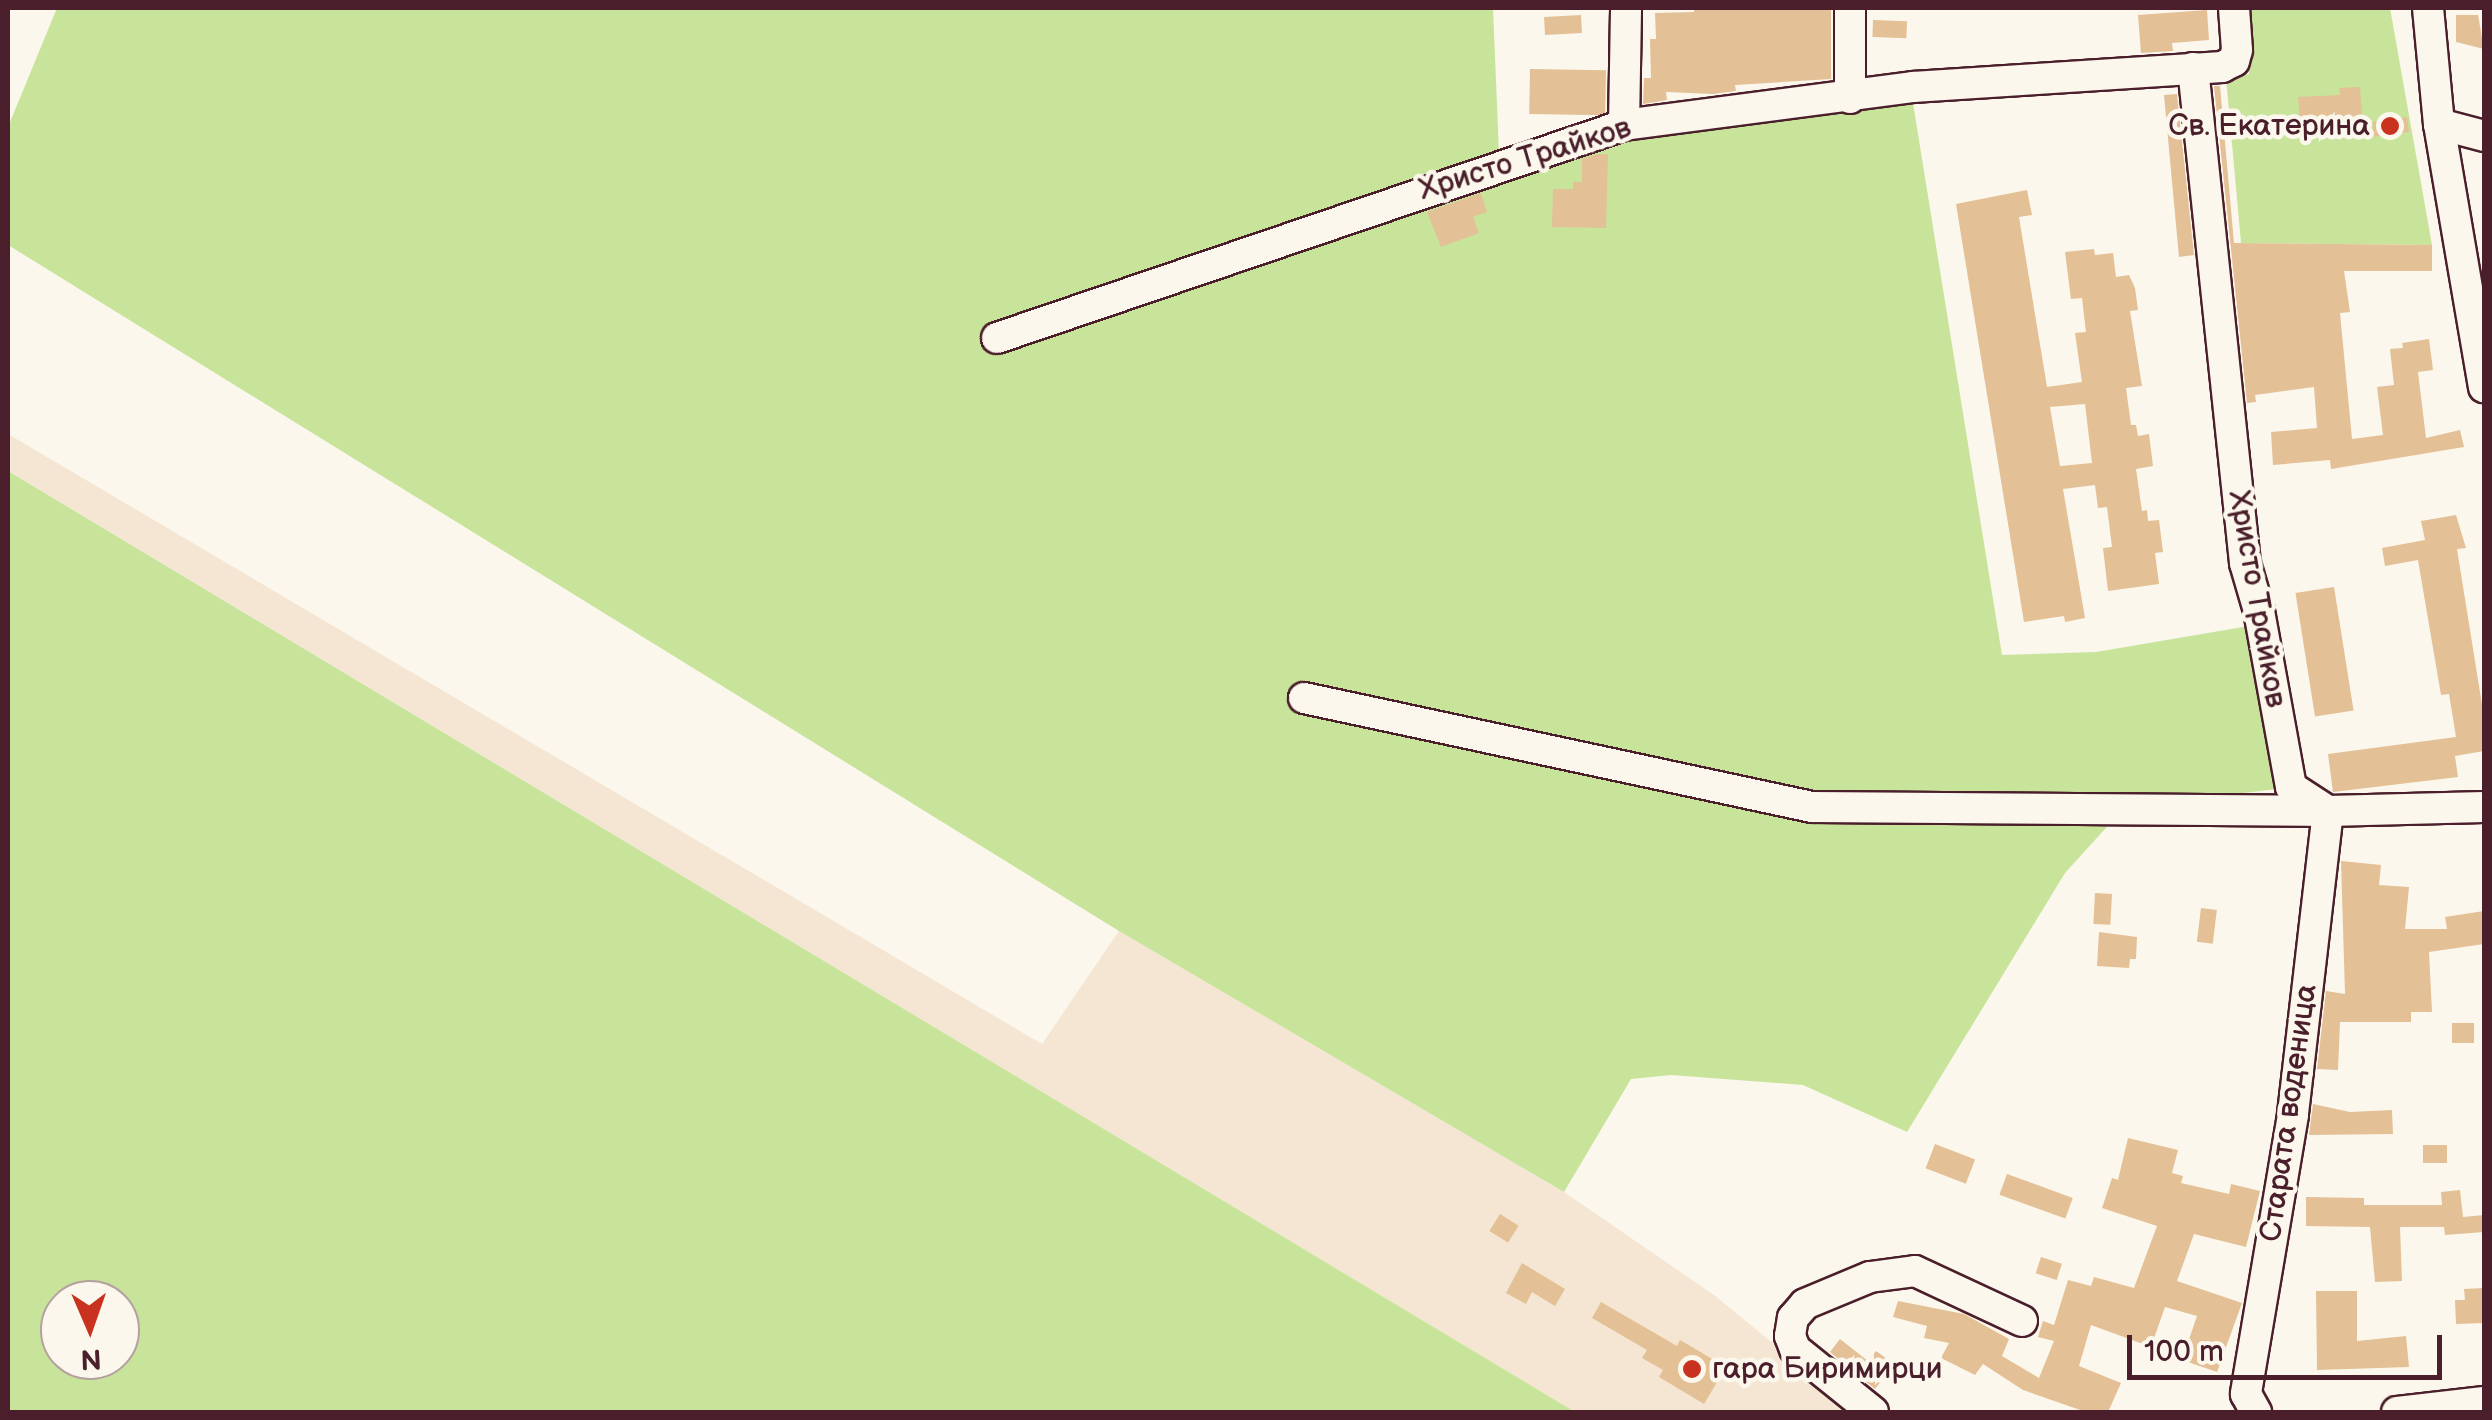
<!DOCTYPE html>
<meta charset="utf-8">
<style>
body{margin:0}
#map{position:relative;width:2492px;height:1420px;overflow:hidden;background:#fbf7ec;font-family:"Balsamiq Sans",sans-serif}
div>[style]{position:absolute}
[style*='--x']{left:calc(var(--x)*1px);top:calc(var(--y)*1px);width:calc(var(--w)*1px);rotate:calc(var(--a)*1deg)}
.built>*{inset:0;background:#f4e6d2}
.green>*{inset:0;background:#c8e49b}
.building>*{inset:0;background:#e3c095;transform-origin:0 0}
.roads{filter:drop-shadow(2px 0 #4a1f2b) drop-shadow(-2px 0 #4a1f2b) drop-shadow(0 2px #4a1f2b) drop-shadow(0 -2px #4a1f2b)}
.minor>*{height:30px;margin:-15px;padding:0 15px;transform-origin:15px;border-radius:15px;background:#fbf7ec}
.dots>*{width:28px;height:28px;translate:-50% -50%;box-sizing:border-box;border:5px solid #fbf7ec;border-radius:50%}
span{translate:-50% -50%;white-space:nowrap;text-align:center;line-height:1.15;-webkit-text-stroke:9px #fbf7ec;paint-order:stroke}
.poi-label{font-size:30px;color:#4a1f2b}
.right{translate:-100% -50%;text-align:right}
.left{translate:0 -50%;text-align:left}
.street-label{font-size:30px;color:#4a1f2b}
.frame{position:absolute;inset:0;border:10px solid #4a1f2b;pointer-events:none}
.north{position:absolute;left:40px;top:1280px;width:100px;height:100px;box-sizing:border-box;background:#fbf7ec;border:2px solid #b4a19f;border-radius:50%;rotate:178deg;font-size:28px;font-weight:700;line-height:40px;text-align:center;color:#4a1f2b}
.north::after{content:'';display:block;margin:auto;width:35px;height:45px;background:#c8321e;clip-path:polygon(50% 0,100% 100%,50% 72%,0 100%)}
.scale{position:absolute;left:2127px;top:1335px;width:315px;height:45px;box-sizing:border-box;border:5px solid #4a1f2b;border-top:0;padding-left:12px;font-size:30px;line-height:35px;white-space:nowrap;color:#4a1f2b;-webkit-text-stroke:8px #fbf7ec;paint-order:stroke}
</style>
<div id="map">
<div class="built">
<div style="clip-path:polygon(8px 434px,1042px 1044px,1119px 931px,1564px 1192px,1714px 1295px,1857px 1412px,1575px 1412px,8px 471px)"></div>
</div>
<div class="green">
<div style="clip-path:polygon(57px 8px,1493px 8px,1500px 178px,1631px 136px,1913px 103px,2002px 655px,2096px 652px,2249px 626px,2277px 789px,2125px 807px,2065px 873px,1907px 1132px,1803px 1085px,1671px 1075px,1631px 1079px,1564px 1192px,1119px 931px,8px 245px,8px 127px)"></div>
<div style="clip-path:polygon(2244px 8px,2390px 8px,2432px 245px,2241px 243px,2226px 78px,2249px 74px)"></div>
<div style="clip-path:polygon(evenodd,8px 471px,1575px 1412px,8px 1412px,8px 471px,60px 1300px,120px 1300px,120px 1360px,60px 1360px,60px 1300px)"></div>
</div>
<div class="building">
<div style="clip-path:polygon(1694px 8px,1831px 8px,1831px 79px,1735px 85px,1736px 91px,1713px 94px,1666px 92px,1667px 100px,1643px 104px,1644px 78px,1651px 78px,1650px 39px,1656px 39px,1655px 13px,1694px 12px)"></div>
<div style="clip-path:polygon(2207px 10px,2209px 40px,2172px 43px,2173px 51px,2141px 53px,2138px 15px)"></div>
<div style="left:1581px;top:15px;width:18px;height:37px;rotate:87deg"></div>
<div style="clip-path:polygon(2456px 15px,2478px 15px,2484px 49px,2456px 42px)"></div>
<div style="left:1873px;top:20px;width:34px;height:17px;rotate:2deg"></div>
<div style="left:1530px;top:69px;width:76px;height:45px;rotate:1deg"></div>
<div style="clip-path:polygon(2214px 86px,2220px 86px,2234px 243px,2432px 245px,2432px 271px,2344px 271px,2350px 312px,2340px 313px,2352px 439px,2383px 435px,2377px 387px,2394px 385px,2390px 349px,2403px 348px,2402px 343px,2429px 339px,2433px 370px,2418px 372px,2426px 438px,2460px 430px,2464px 447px,2331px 469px,2330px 460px,2273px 465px,2271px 432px,2317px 428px,2314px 387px,2255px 395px,2256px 402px,2247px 403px)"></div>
<div style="clip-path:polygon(2360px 87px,2363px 129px,2342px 130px,2341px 119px,2300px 122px,2298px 97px,2340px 95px,2339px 88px)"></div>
<div style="clip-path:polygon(2177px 94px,2194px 255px,2179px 257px,2164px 95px)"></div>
<div style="left:2407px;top:117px;width:15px;height:35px;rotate:82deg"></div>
<div style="clip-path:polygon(1597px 154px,1608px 154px,1606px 228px,1552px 227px,1553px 189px,1573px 189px,1573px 182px,1582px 182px,1582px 159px)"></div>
<div style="clip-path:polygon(evenodd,2027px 190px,2032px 215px,2019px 217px,2047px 387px,2082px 382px,2075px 333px,2086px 332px,2082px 298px,2071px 299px,2065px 252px,2094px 249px,2095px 255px,2113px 253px,2116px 277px,2129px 275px,2135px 288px,2138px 310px,2130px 311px,2142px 386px,2126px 388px,2131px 425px,2136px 425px,2138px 436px,2149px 434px,2153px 466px,2136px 469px,2142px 511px,2147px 510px,2148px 521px,2159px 520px,2163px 552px,2155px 553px,2159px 584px,2108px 591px,2103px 548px,2112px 547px,2107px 507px,2098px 508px,2095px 485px,2063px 489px,2085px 618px,2065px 622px,2064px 616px,2024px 622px,1956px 204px,2027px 190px,2085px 404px,2092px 463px,2060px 466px,2050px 407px,2085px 404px)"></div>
<div style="clip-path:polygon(1481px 193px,1487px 212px,1473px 217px,1479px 233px,1441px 247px,1427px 212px)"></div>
<div style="clip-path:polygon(2456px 515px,2466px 548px,2457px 549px,2484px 717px,2484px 751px,2455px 756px,2458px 777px,2333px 792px,2328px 754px,2456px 737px,2449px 694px,2441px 695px,2418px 560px,2385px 566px,2382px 548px,2425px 540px,2421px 521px)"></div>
<div style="left:2334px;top:587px;width:125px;height:39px;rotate:81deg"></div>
<div style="clip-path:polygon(2341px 861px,2381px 865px,2379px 885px,2409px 887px,2405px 929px,2447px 929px,2445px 917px,2484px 911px,2484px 944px,2429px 952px,2432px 1012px,2411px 1012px,2411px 1022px,2340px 1022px,2338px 1070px,2317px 1069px,2326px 991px,2345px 994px)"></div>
<div style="left:2095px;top:893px;width:17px;height:31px;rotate:3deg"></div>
<div style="left:2201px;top:908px;width:16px;height:34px;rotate:7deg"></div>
<div style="clip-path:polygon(2099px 932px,2137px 937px,2136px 959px,2130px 959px,2129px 968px,2097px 966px)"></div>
<div style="left:2452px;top:1023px;width:22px;height:20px"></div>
<div style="clip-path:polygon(2313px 1104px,2350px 1112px,2392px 1110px,2393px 1134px,2309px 1135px)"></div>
<div style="clip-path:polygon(2128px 1138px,2178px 1150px,2172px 1173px,2183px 1176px,2181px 1183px,2229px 1194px,2231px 1184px,2260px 1191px,2246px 1247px,2194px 1234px,2177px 1281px,2242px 1303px,2217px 1372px,2182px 1360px,2197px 1316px,2165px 1307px,2151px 1347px,2091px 1325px,2079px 1366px,2121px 1383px,2108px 1412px,2086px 1412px,2023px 1390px,1983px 1364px,1975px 1375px,1941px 1358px,1949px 1343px,1924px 1338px,1927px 1326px,1893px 1317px,1898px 1301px,1964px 1314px,2009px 1339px,2002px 1356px,2039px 1378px,2054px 1341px,2038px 1337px,2043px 1321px,2054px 1325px,2068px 1280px,2091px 1286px,2094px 1277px,2134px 1288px,2157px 1226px,2102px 1208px,2112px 1178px,2118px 1180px)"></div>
<div style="left:1935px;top:1144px;width:43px;height:26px;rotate:21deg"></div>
<div style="left:2447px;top:1145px;width:18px;height:24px;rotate:90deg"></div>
<div style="left:2007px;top:1174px;width:70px;height:22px;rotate:20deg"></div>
<div style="clip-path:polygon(2460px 1190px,2463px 1217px,2484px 1215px,2484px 1232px,2445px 1235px,2444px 1227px,2400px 1227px,2402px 1281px,2375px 1282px,2370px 1227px,2306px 1226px,2306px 1197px,2364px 1198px,2364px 1205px,2442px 1205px,2441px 1192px)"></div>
<div style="left:1500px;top:1214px;width:22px;height:20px;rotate:32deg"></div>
<div style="left:2041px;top:1257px;width:22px;height:17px;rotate:18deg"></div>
<div style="clip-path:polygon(1522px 1263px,1565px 1289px,1555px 1306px,1532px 1292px,1526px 1304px,1506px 1293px)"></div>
<div style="clip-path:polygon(2484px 1288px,2484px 1323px,2456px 1324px,2455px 1300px,2465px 1300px,2464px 1289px)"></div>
<div style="clip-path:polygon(2316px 1291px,2357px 1291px,2357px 1341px,2406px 1336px,2409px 1367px,2317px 1370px)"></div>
<div style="clip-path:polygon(1601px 1302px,1677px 1346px,1680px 1340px,1726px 1367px,1704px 1404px,1659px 1377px,1663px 1370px,1642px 1358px,1647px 1350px,1592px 1318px)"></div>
<div style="clip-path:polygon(1840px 1339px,1868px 1361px,1876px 1351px,1894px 1364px,1875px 1389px,1830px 1352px)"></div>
</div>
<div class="roads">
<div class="minor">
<div style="--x:2428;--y:8;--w:117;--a:84.6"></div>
<div style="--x:2439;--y:124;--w:267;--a:80.3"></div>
<div style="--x:2193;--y:68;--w:498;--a:84"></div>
<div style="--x:2245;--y:563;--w:50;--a:73.7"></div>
<div style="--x:2259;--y:611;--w:179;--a:79.7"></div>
<div style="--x:2291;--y:787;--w:44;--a:33"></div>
<div style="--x:2328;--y:811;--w:306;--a:96.6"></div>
<div style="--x:2293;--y:1115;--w:283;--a:99.6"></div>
<div style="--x:2246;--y:1394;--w:21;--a:61"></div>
<div style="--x:1850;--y:98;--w:90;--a:-90"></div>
<div style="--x:2439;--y:124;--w:47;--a:14.9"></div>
<div style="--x:1624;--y:125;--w:117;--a:-89"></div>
<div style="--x:997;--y:338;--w:662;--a:-18.76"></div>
<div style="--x:1624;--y:125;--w:291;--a:-7.5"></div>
<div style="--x:1913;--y:87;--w:310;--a:-3.7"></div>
<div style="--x:2222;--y:67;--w:13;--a:-27"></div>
<div style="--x:2234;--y:61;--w:11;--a:-75"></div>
<div style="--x:2237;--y:50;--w:42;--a:-94.1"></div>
<div style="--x:1304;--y:698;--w:520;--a:12.11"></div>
<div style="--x:1812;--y:807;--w:516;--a:0.44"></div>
<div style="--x:2328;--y:811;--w:156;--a:-1.5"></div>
<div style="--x:1873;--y:1412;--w:100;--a:-141.1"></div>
<div style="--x:1795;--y:1349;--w:14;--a:-111"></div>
<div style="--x:1790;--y:1336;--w:18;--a:-81"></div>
<div style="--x:1793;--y:1318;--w:18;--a:-49"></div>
<div style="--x:1805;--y:1304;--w:70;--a:-22.6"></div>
<div style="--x:1870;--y:1277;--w:45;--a:-7.6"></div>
<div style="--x:1915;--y:1271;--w:118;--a:25"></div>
<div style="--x:2397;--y:1412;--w:88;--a:-6.6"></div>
</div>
</div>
<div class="dots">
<div style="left:2390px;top:126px;background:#c8321e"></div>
<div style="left:1692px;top:1369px;background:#c8321e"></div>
</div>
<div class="poi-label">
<span class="right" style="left:2370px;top:126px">Св. Екатерина</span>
<span class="left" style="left:1712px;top:1369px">гара Биримирци</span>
</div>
<div class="street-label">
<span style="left:1525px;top:159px;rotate:-17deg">Христо Трайков</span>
<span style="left:2257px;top:599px;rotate:80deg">Христо Трайков</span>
<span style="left:2289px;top:1113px;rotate:-82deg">Старата воденица</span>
</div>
<div class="frame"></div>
<div class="north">N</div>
<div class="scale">100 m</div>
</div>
